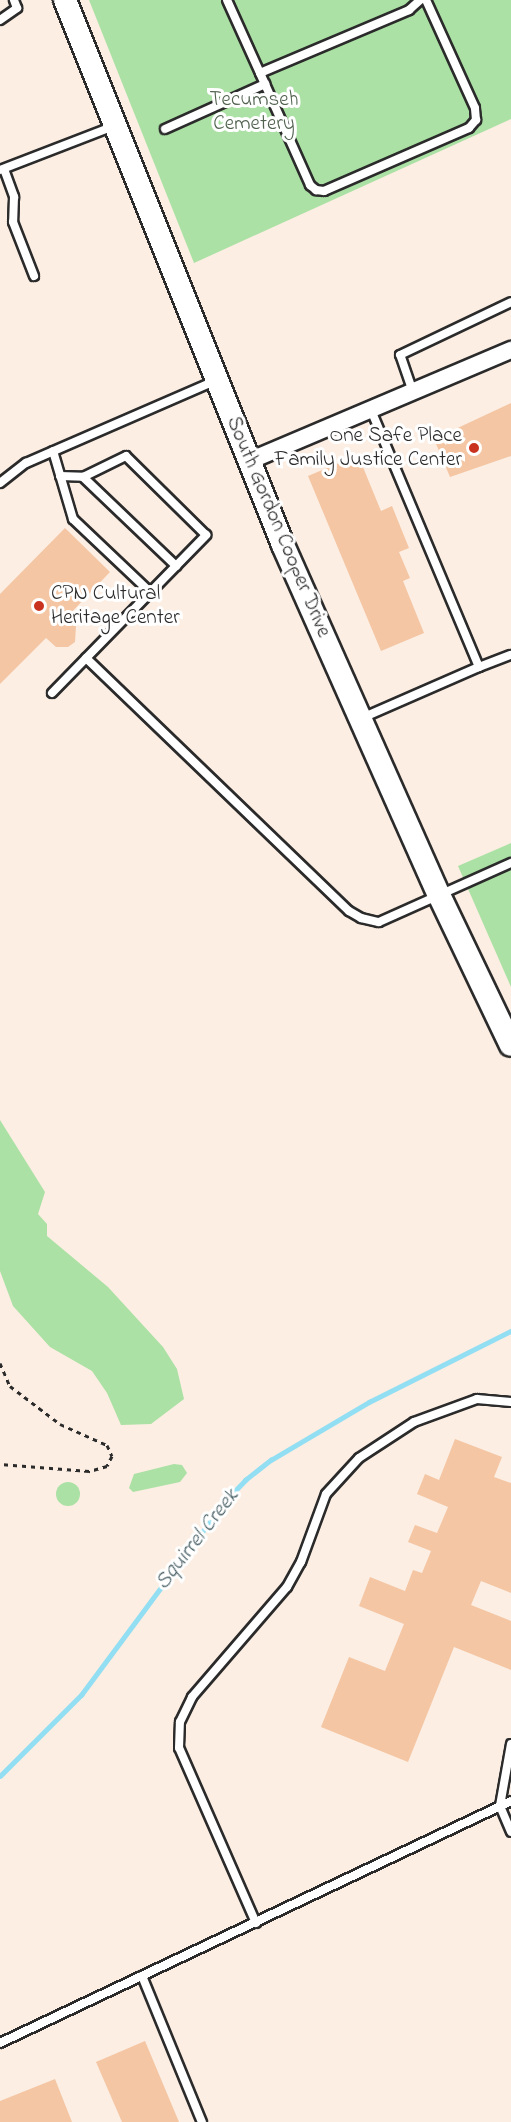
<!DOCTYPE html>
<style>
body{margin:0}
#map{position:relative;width:511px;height:2122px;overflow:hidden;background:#fceee3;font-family:"Indie Flower",sans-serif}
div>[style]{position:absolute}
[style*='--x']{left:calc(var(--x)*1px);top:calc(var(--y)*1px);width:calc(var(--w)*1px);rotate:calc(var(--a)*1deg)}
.green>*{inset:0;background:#abe1a4}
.round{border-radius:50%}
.stream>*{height:4.5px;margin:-2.25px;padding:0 2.25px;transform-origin:2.25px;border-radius:2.25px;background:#92def2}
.building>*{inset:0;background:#f4c6a3}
.path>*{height:3px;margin-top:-1.5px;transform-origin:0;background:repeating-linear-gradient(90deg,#2b2b2b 0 4.5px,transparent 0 9px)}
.roads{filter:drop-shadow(2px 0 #2b2b2b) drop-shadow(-2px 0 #2b2b2b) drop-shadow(0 2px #2b2b2b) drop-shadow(0 -2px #2b2b2b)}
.service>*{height:8px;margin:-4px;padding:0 4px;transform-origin:4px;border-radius:4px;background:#fff}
.minor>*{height:16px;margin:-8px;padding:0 8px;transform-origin:8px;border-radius:8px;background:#fff}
.secondary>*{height:22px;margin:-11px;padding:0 11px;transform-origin:11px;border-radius:11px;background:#fff}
.dots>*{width:16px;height:16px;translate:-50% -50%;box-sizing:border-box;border:3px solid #fff;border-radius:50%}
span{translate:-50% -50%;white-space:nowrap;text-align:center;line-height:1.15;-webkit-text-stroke:6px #fff;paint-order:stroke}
.park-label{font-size:21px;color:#51624f}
.poi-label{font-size:21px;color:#2b2b2b}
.right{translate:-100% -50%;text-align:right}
.left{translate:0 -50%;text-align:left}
.street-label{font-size:21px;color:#2b2b2b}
.water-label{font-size:22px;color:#4a6167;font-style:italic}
</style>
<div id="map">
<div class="green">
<div style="clip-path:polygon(89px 0,511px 0,511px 119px,194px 263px)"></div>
<div style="clip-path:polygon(511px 843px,511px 987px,458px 866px)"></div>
<div style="clip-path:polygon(0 1120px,45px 1192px,38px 1214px,47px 1224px,47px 1236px,108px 1287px,163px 1347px,177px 1369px,184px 1399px,151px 1424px,121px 1425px,107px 1393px,92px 1371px,50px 1347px,13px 1306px,0 1271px)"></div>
<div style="clip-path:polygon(174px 1464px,182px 1465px,187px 1473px,180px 1482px,133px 1492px,129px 1488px,134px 1474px)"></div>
<div class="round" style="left:56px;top:1482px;width:24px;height:24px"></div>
</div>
<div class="stream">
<div style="--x:0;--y:1776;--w:115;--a:-45"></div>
<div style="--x:81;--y:1695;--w:243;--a:-53.4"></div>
<div style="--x:226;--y:1500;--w:28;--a:-46"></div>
<div style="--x:245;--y:1480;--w:33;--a:-38"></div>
<div style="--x:271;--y:1460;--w:114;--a:-30.6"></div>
<div style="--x:369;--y:1402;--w:159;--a:-26.6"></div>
</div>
<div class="building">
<div style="clip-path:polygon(511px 403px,511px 456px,450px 477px,434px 439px)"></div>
<div style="clip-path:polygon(358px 455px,381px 511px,392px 506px,409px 548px,399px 552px,410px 578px,403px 581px,424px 633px,381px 651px,308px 476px)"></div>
<div style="clip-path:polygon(65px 528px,110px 572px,67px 617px,76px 626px,75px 642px,68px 647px,56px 647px,46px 638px,0 684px,0 594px)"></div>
<div style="clip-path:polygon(455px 1439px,502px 1457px,494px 1477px,511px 1483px,511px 1593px,481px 1581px,471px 1605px,511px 1621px,511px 1670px,454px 1647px,408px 1762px,321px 1727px,349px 1657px,385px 1671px,404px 1624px,359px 1606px,370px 1577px,405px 1591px,413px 1570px,422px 1573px,431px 1551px,408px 1542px,415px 1525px,437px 1533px,448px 1507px,417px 1494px,425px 1474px,439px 1480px)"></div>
<div style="clip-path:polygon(145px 2041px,179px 2122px,122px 2122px,96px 2062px)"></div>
<div style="clip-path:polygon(55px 2079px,72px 2122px,0 2122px,0 2101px)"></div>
</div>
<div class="path">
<div style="--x:0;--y:1363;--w:25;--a:67"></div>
<div style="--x:10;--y:1386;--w:63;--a:37.2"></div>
<div style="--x:60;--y:1424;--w:51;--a:24.1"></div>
<div style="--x:107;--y:1445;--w:12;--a:66"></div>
<div style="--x:112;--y:1456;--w:11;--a:117"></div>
<div style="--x:107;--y:1466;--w:19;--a:164"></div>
<div style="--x:89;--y:1471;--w:89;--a:-175.5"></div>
</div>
<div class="roads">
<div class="service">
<div style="--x:227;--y:0;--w:80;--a:65.7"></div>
<div style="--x:260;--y:73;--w:162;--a:-22.9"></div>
<div style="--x:409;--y:10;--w:15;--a:-42"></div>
<div style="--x:0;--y:20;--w:21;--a:-35"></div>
<div style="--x:17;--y:8;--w:9;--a:-111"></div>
<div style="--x:260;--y:73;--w:123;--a:65.9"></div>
<div style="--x:310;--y:185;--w:8;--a:40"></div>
<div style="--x:316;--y:190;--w:8;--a:7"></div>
<div style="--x:324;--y:191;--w:158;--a:-23.5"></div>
<div style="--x:469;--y:128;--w:11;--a:-49"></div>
<div style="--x:476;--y:120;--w:12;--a:-95"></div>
<div style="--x:475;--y:108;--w:119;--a:-114.4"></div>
<div style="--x:165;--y:129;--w:110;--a:-24.2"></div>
<div style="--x:4;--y:169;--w:30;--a:70"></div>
<div style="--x:14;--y:197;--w:25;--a:92"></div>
<div style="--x:13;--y:222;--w:58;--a:68.7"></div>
<div style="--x:0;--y:170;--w:122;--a:-21.1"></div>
<div style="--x:413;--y:392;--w:39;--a:-109"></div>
<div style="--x:400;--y:355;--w:123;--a:-25.5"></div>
<div style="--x:53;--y:451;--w:71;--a:73.6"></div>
<div style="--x:73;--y:519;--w:106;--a:43.5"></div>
<div style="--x:60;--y:476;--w:23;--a:2"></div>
<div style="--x:83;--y:477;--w:129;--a:43.7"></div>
<div style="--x:0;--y:483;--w:33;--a:-38"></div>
<div style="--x:26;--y:463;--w:206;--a:-23.5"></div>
<div style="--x:86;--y:658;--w:365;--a:43.9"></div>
<div style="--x:349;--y:911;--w:14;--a:30"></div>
<div style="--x:361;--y:918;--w:18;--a:13"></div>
<div style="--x:379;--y:922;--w:145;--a:-24.1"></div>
<div style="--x:479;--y:667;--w:34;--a:-21"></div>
<div style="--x:52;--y:693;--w:221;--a:-45.7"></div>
<div style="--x:206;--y:535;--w:112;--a:-135.4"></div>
<div style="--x:126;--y:456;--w:48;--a:154"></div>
<div style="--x:362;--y:718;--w:128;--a:-23.6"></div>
<div style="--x:479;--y:667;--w:279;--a:-112.8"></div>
<div style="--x:511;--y:1744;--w:63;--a:100.1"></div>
<div style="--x:500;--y:1806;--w:28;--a:67"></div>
<div style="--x:256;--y:1923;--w:191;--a:-113.7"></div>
<div style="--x:179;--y:1748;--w:26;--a:-88"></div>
<div style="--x:180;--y:1722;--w:28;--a:-64"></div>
<div style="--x:192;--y:1697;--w:145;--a:-49.2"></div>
<div style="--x:287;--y:1587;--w:29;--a:-61"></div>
<div style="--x:301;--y:1562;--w:72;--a:-69.8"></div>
<div style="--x:326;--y:1494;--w:49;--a:-47.5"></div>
<div style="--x:359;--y:1458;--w:66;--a:-33.2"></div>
<div style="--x:414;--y:1422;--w:67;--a:-20.1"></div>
<div style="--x:477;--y:1399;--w:34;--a:5"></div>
<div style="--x:142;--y:1976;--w:158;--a:67.7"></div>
<div style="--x:0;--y:2043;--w:565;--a:-25.34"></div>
</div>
<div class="minor">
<div style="--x:249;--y:461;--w:285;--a:-23"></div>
</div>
<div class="secondary">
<div style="--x:65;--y:0;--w:587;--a:68.2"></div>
<div style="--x:283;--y:545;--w:383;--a:66"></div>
<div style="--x:439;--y:895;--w:166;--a:64.4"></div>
</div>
</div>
<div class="dots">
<div style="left:474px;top:448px;background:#c8321e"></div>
<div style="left:39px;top:606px;background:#c8321e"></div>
</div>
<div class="park-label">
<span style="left:254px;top:112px">Tecumseh<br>Cemetery</span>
</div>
<div class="poi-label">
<span class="right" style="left:462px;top:448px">One Safe Place<br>Family Justice Center</span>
<span class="left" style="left:51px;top:606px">CPN Cultural<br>Heritage Center</span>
</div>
<div class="street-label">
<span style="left:278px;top:527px;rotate:67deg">South Gordon Cooper Drive</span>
</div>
<div class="water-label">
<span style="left:198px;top:1540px;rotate:-52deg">Squirrel Creek</span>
</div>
</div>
